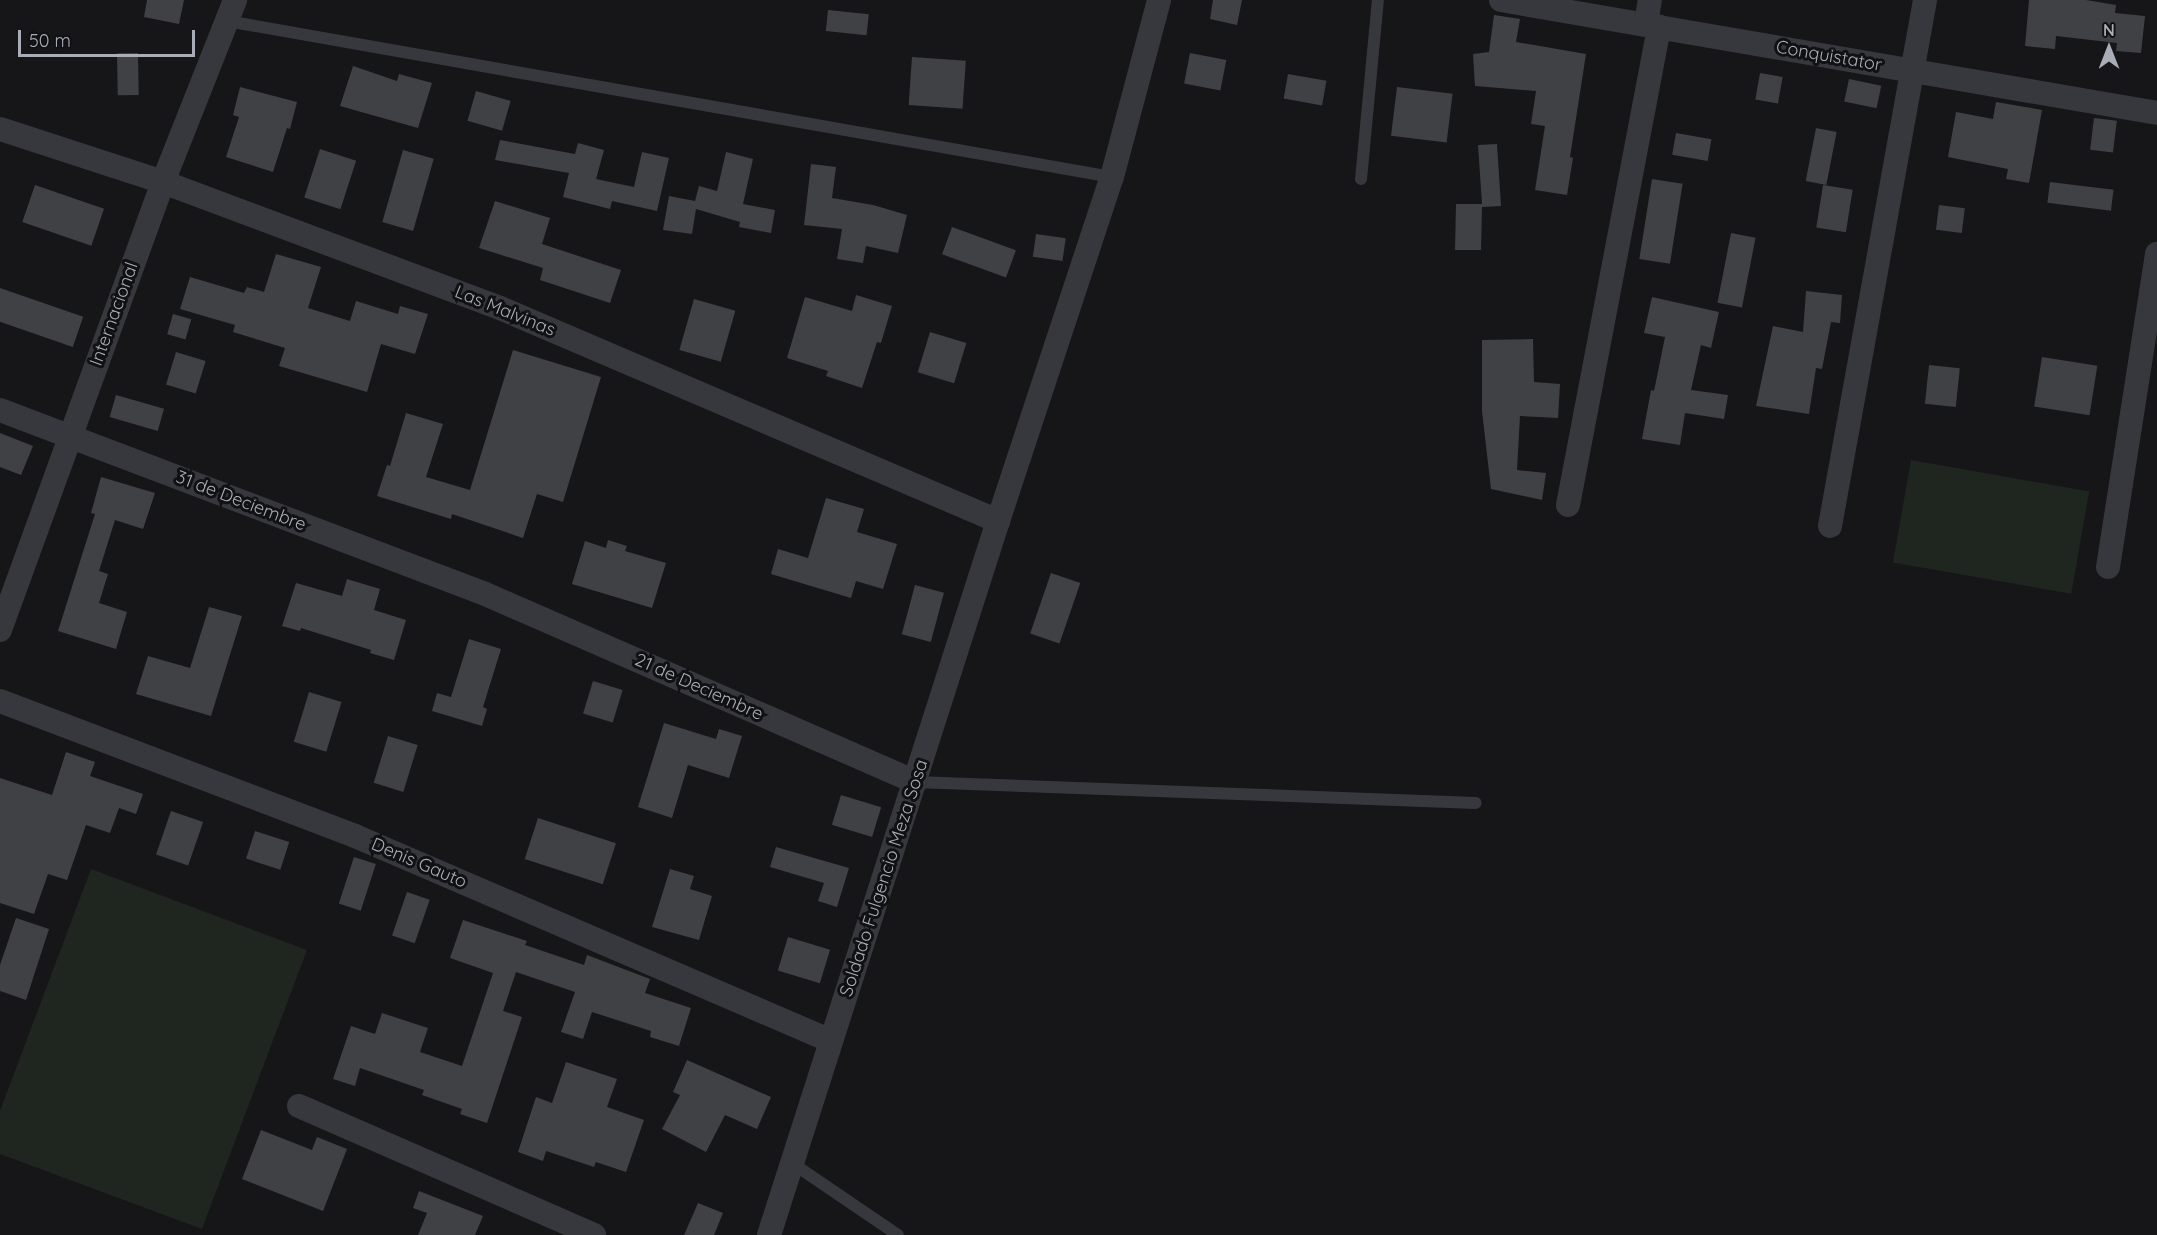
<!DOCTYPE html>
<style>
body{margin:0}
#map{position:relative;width:2157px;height:1235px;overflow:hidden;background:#161618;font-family:Quicksand,sans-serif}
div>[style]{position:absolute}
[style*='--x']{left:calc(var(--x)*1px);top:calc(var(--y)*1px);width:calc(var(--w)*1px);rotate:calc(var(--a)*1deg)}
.green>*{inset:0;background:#1e261f;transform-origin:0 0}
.building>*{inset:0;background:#404145;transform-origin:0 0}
.service>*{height:12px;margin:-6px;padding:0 6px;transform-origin:6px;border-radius:6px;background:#37383d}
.minor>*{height:24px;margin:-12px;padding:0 12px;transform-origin:12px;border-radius:12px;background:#37383d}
span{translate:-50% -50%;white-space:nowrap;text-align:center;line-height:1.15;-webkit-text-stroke:6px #111113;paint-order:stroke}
.street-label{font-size:18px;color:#a8adb8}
.north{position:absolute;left:2079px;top:18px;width:60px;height:60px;-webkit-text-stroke:4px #111113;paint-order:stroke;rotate:0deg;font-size:16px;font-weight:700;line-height:24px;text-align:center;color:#a8adb8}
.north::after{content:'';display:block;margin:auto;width:21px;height:27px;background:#a8adb8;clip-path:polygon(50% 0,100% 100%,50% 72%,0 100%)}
.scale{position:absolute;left:18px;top:30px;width:177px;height:27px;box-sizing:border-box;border:3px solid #a8adb8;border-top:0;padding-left:8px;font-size:18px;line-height:21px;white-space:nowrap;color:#a8adb8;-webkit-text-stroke:4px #111113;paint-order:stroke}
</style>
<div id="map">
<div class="green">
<div style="left:1911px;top:460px;width:181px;height:104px;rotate:10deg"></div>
<div style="clip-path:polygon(91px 869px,307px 950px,202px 1229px,0 1154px,0 1111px)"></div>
</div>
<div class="building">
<div style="clip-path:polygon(147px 0,184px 0,179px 24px,144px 17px)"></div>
<div style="clip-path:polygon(1213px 0,1242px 0,1237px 25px,1210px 19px)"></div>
<div style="clip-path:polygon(2029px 0,2086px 0,2116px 5px,2115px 13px,2145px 16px,2141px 53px,2116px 51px,2117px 43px,2056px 36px,2055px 49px,2025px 46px)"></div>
<div style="left:828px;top:10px;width:41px;height:21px;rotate:6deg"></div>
<div style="clip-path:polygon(1494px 15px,1520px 19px,1516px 42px,1586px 54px,1570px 157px,1573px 158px,1567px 195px,1535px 190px,1545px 126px,1531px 124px,1536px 91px,1475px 86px,1473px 54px,1489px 52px)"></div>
<div style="left:138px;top:53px;width:42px;height:21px;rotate:89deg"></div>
<div style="left:1190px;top:53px;width:37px;height:31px;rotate:11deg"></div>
<div style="left:912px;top:57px;width:54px;height:48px;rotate:4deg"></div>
<div style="clip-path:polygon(353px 66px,397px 81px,399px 74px,432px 83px,418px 128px,340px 106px)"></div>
<div style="left:1760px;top:73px;width:23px;height:27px;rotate:10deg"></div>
<div style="left:1288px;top:74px;width:39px;height:25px;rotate:10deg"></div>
<div style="left:1849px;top:79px;width:33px;height:23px;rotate:12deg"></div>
<div style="clip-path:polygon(240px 87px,297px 102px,290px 129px,287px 128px,273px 172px,226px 157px,239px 117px,233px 115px)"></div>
<div style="left:1397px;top:87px;width:56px;height:49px;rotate:7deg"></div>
<div style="left:476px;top:91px;width:36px;height:31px;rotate:16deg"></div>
<div style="clip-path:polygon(1996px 102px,2042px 110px,2029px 183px,2006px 179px,2008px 169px,1948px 157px,1956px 112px,1993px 119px)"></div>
<div style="left:2094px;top:118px;width:23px;height:32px;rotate:7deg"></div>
<div style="left:1816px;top:128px;width:21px;height:54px;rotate:11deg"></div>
<div style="left:1676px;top:133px;width:36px;height:22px;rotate:10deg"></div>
<div style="clip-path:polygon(500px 140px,575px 154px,578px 143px,604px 150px,596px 179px,634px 187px,642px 152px,669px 158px,657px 211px,612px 201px,610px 209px,563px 197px,569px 173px,495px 160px)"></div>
<div style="clip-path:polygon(1497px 144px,1501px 206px,1482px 207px,1481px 250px,1455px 250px,1456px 204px,1482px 204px,1478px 145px)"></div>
<div style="left:320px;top:149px;width:38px;height:51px;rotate:18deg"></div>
<div style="left:403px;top:150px;width:32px;height:75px;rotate:16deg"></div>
<div style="clip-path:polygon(726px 152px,753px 159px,743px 204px,775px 210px,771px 233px,739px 227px,740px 222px,696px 209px,692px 234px,663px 230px,669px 196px,695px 201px,699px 186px,717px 191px)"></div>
<div style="clip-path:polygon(811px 164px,836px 167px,832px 198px,873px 205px,907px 215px,898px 253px,866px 246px,863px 263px,837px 259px,842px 229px,804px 225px)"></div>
<div style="left:1652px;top:179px;width:31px;height:81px;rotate:9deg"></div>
<div style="left:2050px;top:182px;width:64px;height:21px;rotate:7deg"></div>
<div style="left:35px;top:185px;width:73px;height:39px;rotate:19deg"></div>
<div style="left:1823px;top:185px;width:30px;height:43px;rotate:9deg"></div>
<div style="clip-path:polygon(495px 201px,550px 218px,542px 244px,621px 270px,610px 303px,540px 280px,543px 268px,479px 248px)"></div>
<div style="left:1939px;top:205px;width:26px;height:25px;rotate:7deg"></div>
<div style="left:952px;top:227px;width:68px;height:29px;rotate:20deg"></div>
<div style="left:1731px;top:233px;width:25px;height:71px;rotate:11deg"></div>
<div style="left:1036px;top:234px;width:30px;height:23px;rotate:8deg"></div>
<div style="clip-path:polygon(276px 254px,321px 267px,308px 308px,350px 321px,356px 301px,398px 314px,400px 306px,428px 314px,415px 354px,381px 344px,367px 392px,279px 366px,285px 348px,233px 332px,235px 325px,180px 309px,190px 277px,244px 293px,247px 287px,264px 292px)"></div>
<div style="left:0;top:288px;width:88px;height:32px;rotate:19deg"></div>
<div style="clip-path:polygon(1806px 291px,1842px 295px,1840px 323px,1831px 322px,1822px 369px,1816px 368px,1809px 414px,1756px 406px,1773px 326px,1803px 332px)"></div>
<div style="clip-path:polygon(856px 295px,892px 306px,881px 343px,877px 342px,862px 388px,826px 376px,828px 371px,787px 358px,805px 297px,852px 311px)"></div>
<div style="clip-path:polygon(1652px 297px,1719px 312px,1711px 348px,1701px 345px,1691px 390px,1728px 395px,1724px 419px,1685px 413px,1680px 445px,1642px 439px,1651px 390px,1654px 391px,1665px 337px,1644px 333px)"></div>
<div style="left:694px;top:299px;width:43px;height:53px;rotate:16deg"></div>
<div style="left:173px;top:314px;width:19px;height:21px;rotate:16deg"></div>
<div style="left:930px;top:332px;width:38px;height:42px;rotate:17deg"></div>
<div style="clip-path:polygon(1533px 339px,1534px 382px,1560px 384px,1558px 418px,1520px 416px,1517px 470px,1546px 473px,1542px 500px,1491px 489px,1482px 411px,1482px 340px)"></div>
<div style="clip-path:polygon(513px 350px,601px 377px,563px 502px,537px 494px,523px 538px,452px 514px,451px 519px,377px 496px,387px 465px,390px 466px,406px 413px,443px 424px,426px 477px,470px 490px)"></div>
<div style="left:176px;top:352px;width:31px;height:34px;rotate:17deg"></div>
<div style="left:2042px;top:357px;width:56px;height:50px;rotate:9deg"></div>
<div style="left:1929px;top:365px;width:31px;height:39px;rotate:6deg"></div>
<div style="left:116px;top:395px;width:50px;height:23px;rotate:16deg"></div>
<div style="clip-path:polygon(0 433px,33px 446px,21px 475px,0 467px)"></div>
<div style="clip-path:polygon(101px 477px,155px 493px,143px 529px,115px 520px,99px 571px,108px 574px,99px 603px,127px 612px,116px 649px,58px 631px,95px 514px,91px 513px)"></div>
<div style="clip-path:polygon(826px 498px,864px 509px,857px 532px,897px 544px,883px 589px,856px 581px,851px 598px,771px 574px,778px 549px,808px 558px)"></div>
<div style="clip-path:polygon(608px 540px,627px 546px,625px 551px,666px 563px,652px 608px,572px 584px,585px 541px,606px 548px)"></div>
<div style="left:1051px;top:573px;width:31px;height:64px;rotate:19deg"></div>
<div style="clip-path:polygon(347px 579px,380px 589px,374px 610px,406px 620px,394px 660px,370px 653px,371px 650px,301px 628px,300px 631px,282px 626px,296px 583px,342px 596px)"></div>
<div style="left:915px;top:585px;width:30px;height:51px;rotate:15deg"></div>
<div style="clip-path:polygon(209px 607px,242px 616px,211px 716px,136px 694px,148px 656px,190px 668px)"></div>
<div style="clip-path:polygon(469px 639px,501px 649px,483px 707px,487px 709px,482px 726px,432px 711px,437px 693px,451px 697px)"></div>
<div style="left:593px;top:681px;width:31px;height:34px;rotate:17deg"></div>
<div style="left:309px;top:692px;width:34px;height:52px;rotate:17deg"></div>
<div style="clip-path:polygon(664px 723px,716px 739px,719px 729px,742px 736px,729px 778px,688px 765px,672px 818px,638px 807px)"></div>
<div style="left:388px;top:736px;width:31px;height:49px;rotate:17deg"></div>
<div style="clip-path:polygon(66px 752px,95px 762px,90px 776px,143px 794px,136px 814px,119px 808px,110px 833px,86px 825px,67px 880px,48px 874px,34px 914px,0 903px,0 778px,52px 795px)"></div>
<div style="left:841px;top:795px;width:42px;height:31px;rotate:17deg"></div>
<div style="left:171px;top:811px;width:34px;height:46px;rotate:19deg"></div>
<div style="left:538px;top:818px;width:82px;height:43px;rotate:18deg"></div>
<div style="left:255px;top:831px;width:36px;height:29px;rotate:18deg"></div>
<div style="clip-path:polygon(776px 847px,849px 868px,837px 907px,818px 901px,824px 883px,770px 867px)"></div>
<div style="left:354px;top:857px;width:23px;height:49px;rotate:18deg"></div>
<div style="clip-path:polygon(670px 869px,694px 876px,690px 889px,712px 896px,699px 940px,652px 927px)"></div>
<div style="left:407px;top:892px;width:24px;height:46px;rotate:19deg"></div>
<div style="clip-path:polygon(16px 918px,49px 929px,26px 1000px,0 991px,0 965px)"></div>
<div style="clip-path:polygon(463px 920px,527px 941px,525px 945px,584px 965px,587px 955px,650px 979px,645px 993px,691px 1008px,679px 1046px,650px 1037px,651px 1031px,592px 1012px,583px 1039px,561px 1032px,575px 992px,516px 972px,503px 1011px,522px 1017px,487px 1123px,460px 1114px,462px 1109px,422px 1095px,424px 1090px,360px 1068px,355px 1086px,333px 1079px,351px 1026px,375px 1034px,382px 1013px,428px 1028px,420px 1052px,462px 1066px,493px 973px,450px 958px)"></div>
<div style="left:788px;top:937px;width:44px;height:35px;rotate:17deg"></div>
<div style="clip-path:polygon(687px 1060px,771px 1097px,757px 1129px,725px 1115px,706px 1152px,662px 1129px,680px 1095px,673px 1092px)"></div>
<div style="clip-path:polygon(566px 1062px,617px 1079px,607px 1107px,644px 1120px,626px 1172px,596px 1162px,594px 1167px,546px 1151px,543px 1161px,518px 1152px,536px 1097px,552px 1103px)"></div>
<div style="clip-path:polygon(261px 1130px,312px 1150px,317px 1137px,347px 1149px,323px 1211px,242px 1179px)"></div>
<div style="clip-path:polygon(419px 1191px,483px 1216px,475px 1235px,418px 1235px,427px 1213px,413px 1208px)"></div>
<div style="clip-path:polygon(698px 1203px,723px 1213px,714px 1235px,684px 1235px)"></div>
</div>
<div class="service">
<div style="--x:227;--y:21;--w:899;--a:10"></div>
<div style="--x:1361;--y:179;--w:180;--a:-84.6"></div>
<div style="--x:915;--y:782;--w:561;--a:2.14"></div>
<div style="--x:792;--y:1163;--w:128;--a:34.2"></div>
</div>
<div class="minor">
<div style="--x:1501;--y:0;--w:666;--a:9.77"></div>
<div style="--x:1646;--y:24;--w:24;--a:-81"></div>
<div style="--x:0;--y:129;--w:171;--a:18"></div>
<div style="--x:163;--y:182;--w:360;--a:20.5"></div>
<div style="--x:500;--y:308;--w:542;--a:23.16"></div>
<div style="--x:0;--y:410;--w:517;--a:20.75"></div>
<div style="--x:483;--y:593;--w:472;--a:23.6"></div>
<div style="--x:1568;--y:505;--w:487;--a:-79.2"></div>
<div style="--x:1830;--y:526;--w:535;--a:-79.76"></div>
<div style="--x:2108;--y:567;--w:317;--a:-81.1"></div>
<div style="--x:0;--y:630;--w:477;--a:-70"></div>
<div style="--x:163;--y:182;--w:196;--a:-68.4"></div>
<div style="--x:0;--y:701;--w:380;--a:20.8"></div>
<div style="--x:355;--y:836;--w:518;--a:23.3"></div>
<div style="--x:299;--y:1106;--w:322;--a:23.6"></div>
<div style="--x:769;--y:1235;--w:750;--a:-72.22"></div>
<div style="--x:998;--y:521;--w:362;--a:-71.7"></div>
<div style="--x:1112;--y:177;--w:183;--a:-75.1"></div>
</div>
<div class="street-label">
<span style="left:1829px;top:56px;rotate:10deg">Conquistator</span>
<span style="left:505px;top:311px;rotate:22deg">Las Malvinas</span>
<span style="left:114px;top:314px;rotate:-70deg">Internacional</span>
<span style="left:241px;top:501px;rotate:21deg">31 de Deciembre</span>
<span style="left:699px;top:687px;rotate:24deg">21 de Deciembre</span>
<span style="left:419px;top:863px;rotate:23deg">Denis Gauto</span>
<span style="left:884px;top:878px;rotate:-72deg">Soldado Fulgencio Meza Sosa</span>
</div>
<div class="north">N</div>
<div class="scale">50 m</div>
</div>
